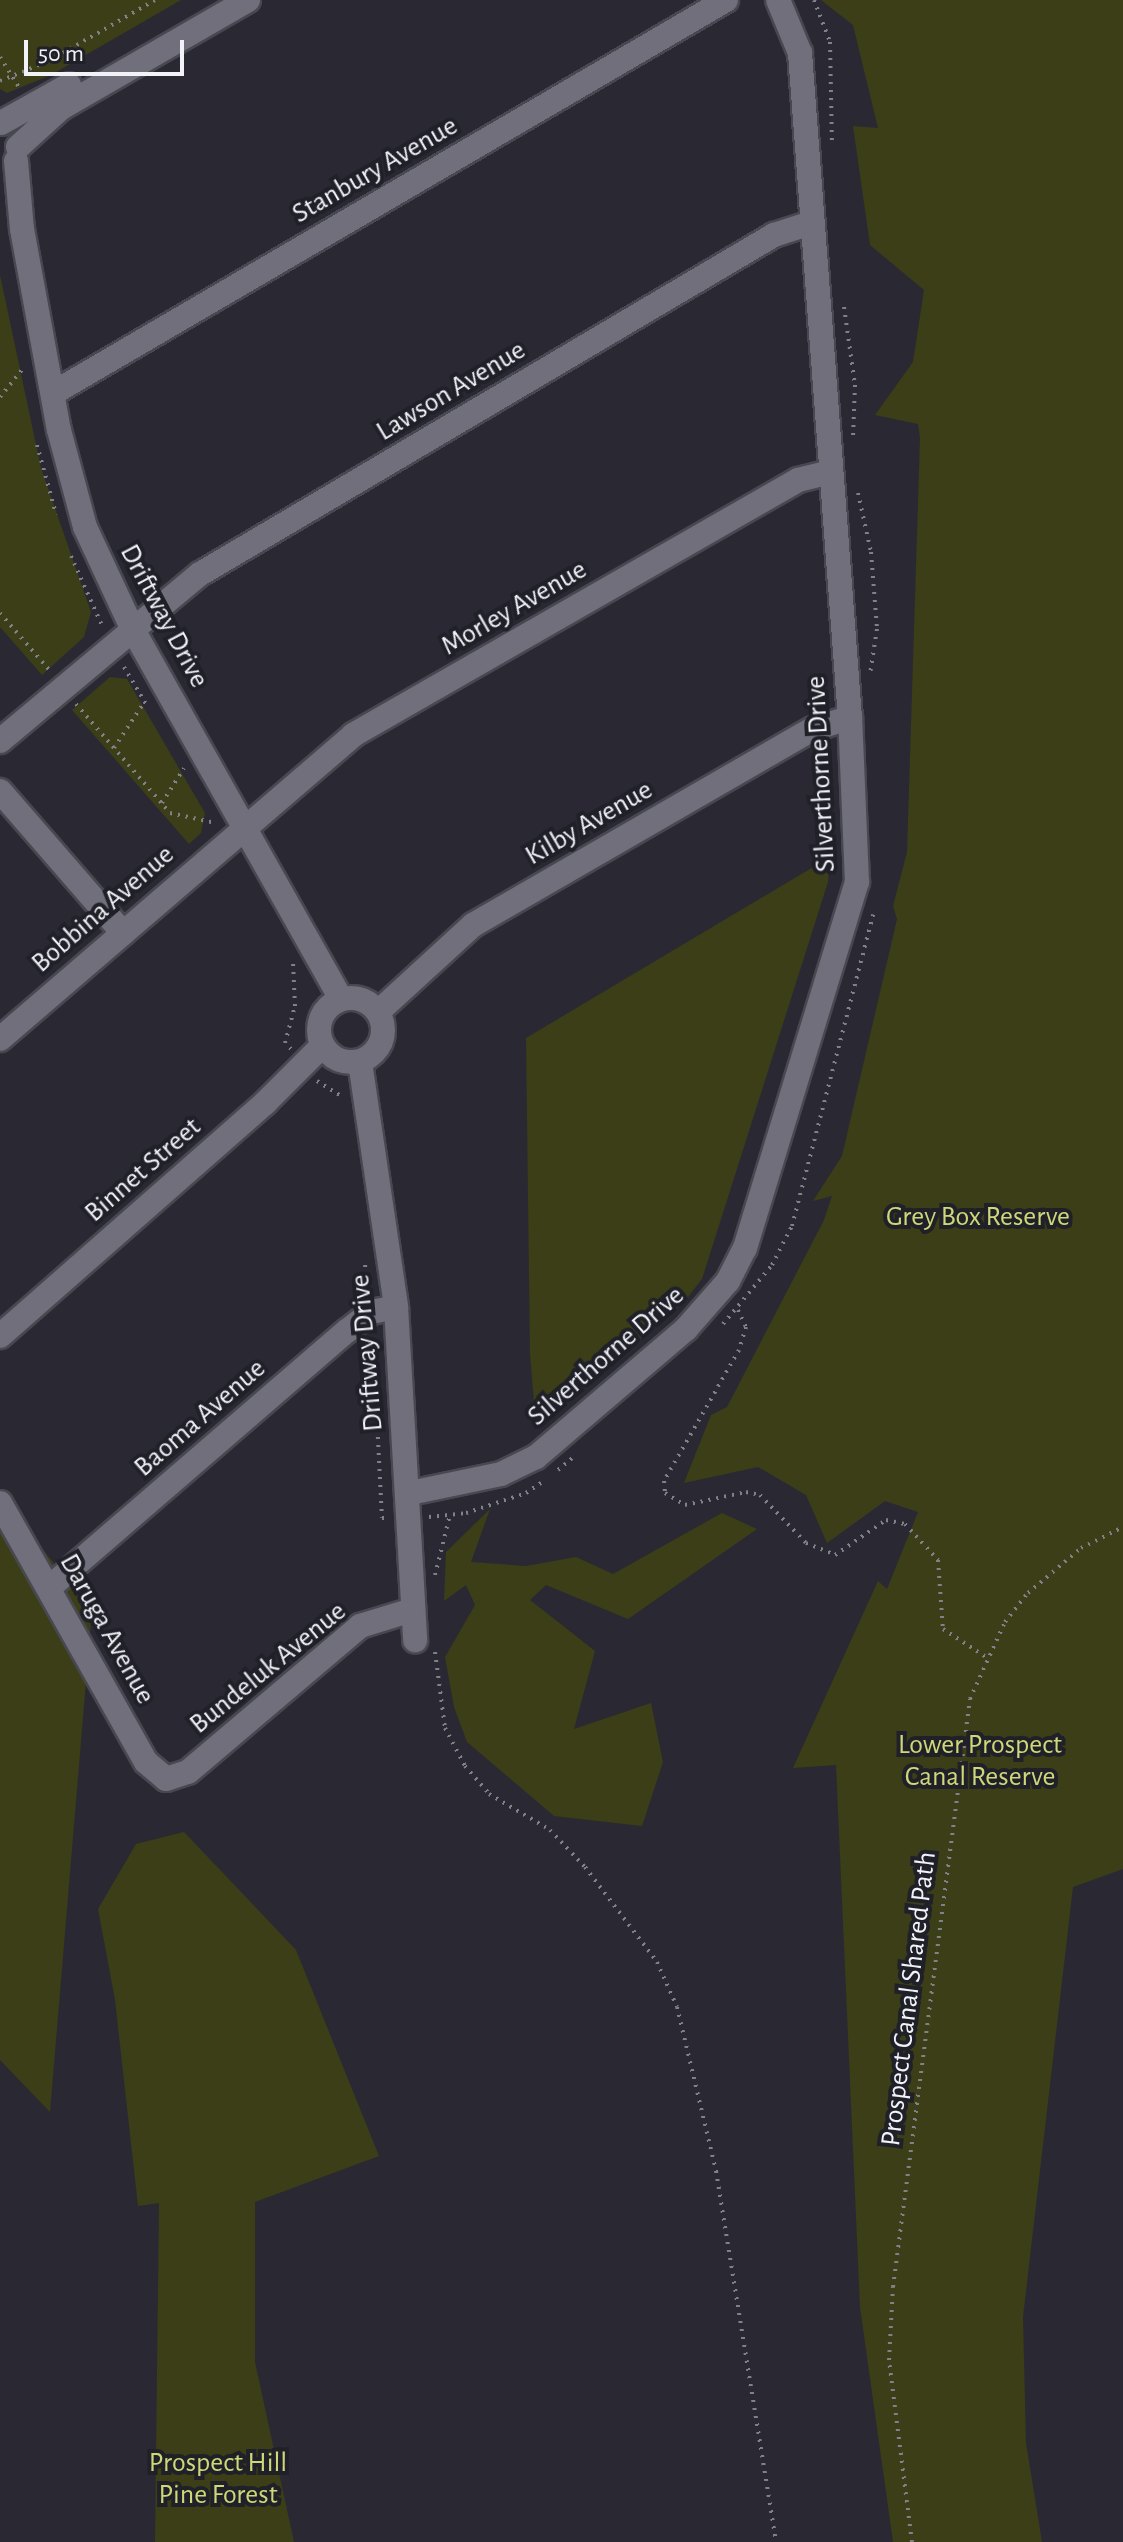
<!DOCTYPE html>
<style>
body{margin:0}
#map{position:relative;width:1123px;height:2542px;overflow:hidden;background:#2a2933;font-family:"Alegreya Sans",sans-serif}
div>[style]{position:absolute}
[style*='--x']{left:calc(var(--x)*1px);top:calc(var(--y)*1px);width:calc(var(--w)*1px);rotate:calc(var(--a)*1deg)}
.green>*{inset:0;background:#3b3e17}
.path>*{height:4px;margin-top:-2px;transform-origin:0;background:repeating-linear-gradient(90deg,#81818a 0 2px,transparent 0 8px)}
.roads{filter:drop-shadow(2px 0 #484850) drop-shadow(-2px 0 #484850) drop-shadow(0 2px #484850) drop-shadow(0 -2px #484850)}
.minor>*{height:24px;margin:-12px;padding:0 12px;transform-origin:12px;border-radius:12px;background:#706f7b}
.minor>.ring{margin:-12px;padding:0;box-sizing:content-box;background:none;border:24px solid #706f7b;border-radius:50%}
span{translate:-50% -50%;white-space:nowrap;text-align:center;line-height:1.15;-webkit-text-stroke:8px #202029;paint-order:stroke}
.street-label{font-size:28px;color:#f2f2f9}
.park-label{font-size:28px;color:#cfd878}
.scale{position:absolute;left:24px;top:40px;width:160px;height:36px;box-sizing:border-box;border:4px solid #f2f2f9;border-top:0;padding-left:10px;font-size:24px;line-height:28px;white-space:nowrap;color:#f2f2f9;-webkit-text-stroke:6px #202029;paint-order:stroke}
</style>
<div id="map">
<div class="green">
<div style="clip-path:polygon(0 0,181px 0,51px 75px,7px 93px,0 89px)"></div>
<div style="clip-path:polygon(821px 0,1123px 0,1123px 1869px,1073px 1887px,1023px 2317px,1026px 2443px,1042px 2542px,893px 2542px,860px 2307px,836px 1765px,793px 1768px,878px 1581px,887px 1589px,918px 1512px,885px 1501px,827px 1543px,806px 1495px,758px 1467px,684px 1483px,711px 1415px,727px 1407px,824px 1220px,832px 1196px,813px 1201px,842px 1156px,897px 919px,893px 906px,907px 852px,920px 438px,918px 424px,875px 415px,913px 362px,924px 290px,870px 245px,853px 126px,878px 128px,853px 25px)"></div>
<div style="clip-path:polygon(0 275px,41px 468px,91px 612px,84px 637px,42px 675px,0 627px)"></div>
<div style="clip-path:polygon(110px 677px,127px 679px,205px 813px,201px 833px,189px 844px,72px 710px)"></div>
<div style="clip-path:polygon(830px 857px,828px 882px,702px 1279px,684px 1302px,536px 1427px,530px 1354px,526px 1038px)"></div>
<div style="clip-path:polygon(0 1497px,92px 1610px,50px 2112px,0 2060px)"></div>
<div style="clip-path:polygon(490px 1509px,471px 1562px,526px 1566px,576px 1557px,613px 1574px,722px 1513px,757px 1529px,628px 1619px,546px 1585px,530px 1600px,595px 1651px,574px 1729px,651px 1703px,663px 1762px,642px 1826px,554px 1816px,467px 1742px,454px 1707px,445px 1657px,475px 1605px,466px 1585px,444px 1601px,446px 1552px)"></div>
<div style="clip-path:polygon(184px 1832px,296px 1950px,379px 2156px,255px 2202px,255px 2362px,294px 2542px,155px 2542px,159px 2203px,138px 2206px,115px 2000px,98px 1909px,136px 1844px)"></div>
</div>
<div class="path">
<div style="--x:814;--y:0;--w:45;--a:69.1"></div>
<div style="--x:830;--y:42;--w:104;--a:88.9"></div>
<div style="--x:0;--y:57;--w:38;--a:58"></div>
<div style="--x:0;--y:81;--w:53;--a:-22.2"></div>
<div style="--x:49;--y:61;--w:122;--a:-29.9"></div>
<div style="--x:844;--y:307;--w:79;--a:82"></div>
<div style="--x:855;--y:385;--w:52;--a:92.2"></div>
<div style="--x:0;--y:397;--w:36;--a:-51"></div>
<div style="--x:37;--y:445;--w:72;--a:74.6"></div>
<div style="--x:858;--y:493;--w:60;--a:77.6"></div>
<div style="--x:871;--y:552;--w:77;--a:85.5"></div>
<div style="--x:877;--y:629;--w:46;--a:98.8"></div>
<div style="--x:71;--y:556;--w:79;--a:66"></div>
<div style="--x:0;--y:613;--w:78;--a:49.2"></div>
<div style="--x:124;--y:667;--w:43;--a:59.3"></div>
<div style="--x:76;--y:704;--w:144;--a:49.2"></div>
<div style="--x:170;--y:813;--w:47;--a:12.3"></div>
<div style="--x:114;--y:748;--w:56;--a:-56.6"></div>
<div style="--x:162;--y:803;--w:41;--a:-57.8"></div>
<div style="--x:291;--y:1049;--w:8;--a:-135"></div>
<div style="--x:285;--y:1043;--w:38;--a:-75"></div>
<div style="--x:295;--y:1006;--w:44;--a:-92.6"></div>
<div style="--x:317;--y:1081;--w:31;--a:32"></div>
<div style="--x:365;--y:1265;--w:27;--a:84"></div>
<div style="--x:738;--y:1310;--w:19;--a:65"></div>
<div style="--x:746;--y:1327;--w:24;--a:107"></div>
<div style="--x:739;--y:1350;--w:151;--a:119.8"></div>
<div style="--x:664;--y:1481;--w:12;--a:85"></div>
<div style="--x:665;--y:1493;--w:23;--a:31"></div>
<div style="--x:685;--y:1505;--w:62;--a:-12"></div>
<div style="--x:746;--y:1492;--w:14;--a:12"></div>
<div style="--x:760;--y:1495;--w:66;--a:46.2"></div>
<div style="--x:806;--y:1543;--w:31;--a:22"></div>
<div style="--x:835;--y:1555;--w:62;--a:-34.5"></div>
<div style="--x:886;--y:1520;--w:19;--a:12"></div>
<div style="--x:905;--y:1524;--w:49;--a:47.5"></div>
<div style="--x:938;--y:1560;--w:69;--a:85.9"></div>
<div style="--x:943;--y:1629;--w:51;--a:33.1"></div>
<div style="--x:723;--y:1324;--w:77;--a:-50.3"></div>
<div style="--x:772;--y:1265;--w:44;--a:-62.9"></div>
<div style="--x:792;--y:1226;--w:322;--a:-75.4"></div>
<div style="--x:373;--y:1341;--w:177;--a:87.1"></div>
<div style="--x:382;--y:1518;--w:6;--a:0"></div>
<div style="--x:558;--y:1470;--w:23;--a:-40"></div>
<div style="--x:429;--y:1517;--w:37;--a:-6"></div>
<div style="--x:466;--y:1513;--w:63;--a:-18.4"></div>
<div style="--x:526;--y:1493;--w:23;--a:-34"></div>
<div style="--x:435;--y:1575;--w:62;--a:-76"></div>
<div style="--x:435;--y:1652;--w:77;--a:82.5"></div>
<div style="--x:445;--y:1728;--w:43;--a:62.2"></div>
<div style="--x:465;--y:1766;--w:37;--a:49"></div>
<div style="--x:489;--y:1794;--w:71;--a:30.5"></div>
<div style="--x:550;--y:1830;--w:51;--a:46.6"></div>
<div style="--x:585;--y:1867;--w:119;--a:52.8"></div>
<div style="--x:657;--y:1962;--w:49;--a:66"></div>
<div style="--x:677;--y:2007;--w:169;--a:76.6"></div>
<div style="--x:716;--y:2171;--w:376;--a:80.8"></div>
<div style="--x:912;--y:2542;--w:183;--a:-97.2"></div>
<div style="--x:889;--y:2360;--w:73;--a:-86.9"></div>
<div style="--x:893;--y:2287;--w:593;--a:-82.54"></div>
<div style="--x:970;--y:1699;--w:85;--a:-65.6"></div>
<div style="--x:1005;--y:1622;--w:37;--a:-52"></div>
<div style="--x:1028;--y:1593;--w:70;--a:-40.3"></div>
<div style="--x:1081;--y:1548;--w:47;--a:-26.6"></div>
</div>
<div class="roads">
<div class="minor">
<div style="--x:1;--y:123;--w:78;--a:-29.2"></div>
<div style="--x:18;--y:147;--w:58;--a:-42.2"></div>
<div style="--x:61;--y:108;--w:216;--a:-30"></div>
<div style="--x:16;--y:161;--w:68;--a:85"></div>
<div style="--x:22;--y:229;--w:204;--a:79.6"></div>
<div style="--x:59;--y:430;--w:100;--a:75"></div>
<div style="--x:85;--y:527;--w:111;--a:65"></div>
<div style="--x:132;--y:628;--w:426;--a:60.6"></div>
<div style="--x:55;--y:392;--w:777;--a:-30.29"></div>
<div style="--x:0;--y:741;--w:261;--a:-39.9"></div>
<div style="--x:200;--y:574;--w:667;--a:-30.57"></div>
<div style="--x:774;--y:235;--w:38;--a:-18"></div>
<div style="--x:0;--y:791;--w:188;--a:49.1"></div>
<div class="ring" style="left:319px;top:998px;width:40px;height:40px"></div>
<div style="--x:378;--y:1012;--w:129;--a:-42.5"></div>
<div style="--x:473;--y:925;--w:392;--a:-30"></div>
<div style="--x:813;--y:729;--w:39;--a:-17"></div>
<div style="--x:0;--y:1039;--w:466;--a:-40.7"></div>
<div style="--x:353;--y:735;--w:513;--a:-29.81"></div>
<div style="--x:798;--y:480;--w:34;--a:-14"></div>
<div style="--x:360;--y:1062;--w:248;--a:81.6"></div>
<div style="--x:396;--y:1307;--w:334;--a:86.7"></div>
<div style="--x:0;--y:1336;--w:353;--a:-41.3"></div>
<div style="--x:265;--y:1103;--w:81;--a:-45"></div>
<div style="--x:410;--y:1493;--w:93;--a:-11.8"></div>
<div style="--x:501;--y:1474;--w:39;--a:-26"></div>
<div style="--x:536;--y:1457;--w:197;--a:-40.5"></div>
<div style="--x:686;--y:1329;--w:64;--a:-48.8"></div>
<div style="--x:728;--y:1281;--w:37;--a:-63"></div>
<div style="--x:745;--y:1248;--w:383;--a:-73"></div>
<div style="--x:857;--y:882;--w:164;--a:-92.4"></div>
<div style="--x:850;--y:718;--w:667;--a:-94.3"></div>
<div style="--x:800;--y:53;--w:57;--a:-112.5"></div>
<div style="--x:0;--y:1503;--w:297;--a:60.6"></div>
<div style="--x:146;--y:1762;--w:26;--a:40"></div>
<div style="--x:166;--y:1779;--w:23;--a:-18"></div>
<div style="--x:188;--y:1772;--w:226;--a:-40.3"></div>
<div style="--x:360;--y:1626;--w:54;--a:-17.1"></div>
<div style="--x:50;--y:1587;--w:392;--a:-40.8"></div>
<div style="--x:347;--y:1331;--w:31;--a:-38"></div>
<div style="--x:371;--y:1312;--w:25;--a:-11"></div>
</div>
</div>
<div class="street-label">
<span style="left:375px;top:170px;rotate:-30deg">Stanbury Avenue</span>
<span style="left:451px;top:391px;rotate:-31deg">Lawson Avenue</span>
<span style="left:514px;top:608px;rotate:-30deg">Morley Avenue</span>
<span style="left:164px;top:616px;rotate:62deg">Driftway Drive</span>
<span style="left:821px;top:774px;rotate:-93deg">Silverthorne Drive</span>
<span style="left:589px;top:823px;rotate:-30deg">Kilby Avenue</span>
<span style="left:103px;top:909px;rotate:-41deg">Bobbina Avenue</span>
<span style="left:143px;top:1170px;rotate:-41deg">Binnet Street</span>
<span style="left:367px;top:1353px;rotate:-95deg">Driftway Drive</span>
<span style="left:606px;top:1356px;rotate:-41deg">Silverthorne Drive</span>
<span style="left:200px;top:1418px;rotate:-41deg">Baoma Avenue</span>
<span style="left:107px;top:1629px;rotate:61deg">Daruga Avenue</span>
<span style="left:268px;top:1668px;rotate:-39deg">Bundeluk Avenue</span>
<span style="left:909px;top:1999px;rotate:-83deg">Prospect Canal Shared Path</span>
</div>
<div class="park-label">
<span style="left:978px;top:1217px">Grey Box Reserve</span>
<span style="left:980px;top:1761px">Lower Prospect<br>Canal Reserve</span>
<span style="left:218px;top:2479px">Prospect Hill<br>Pine Forest</span>
</div>
<div class="scale">50 m</div>
</div>
